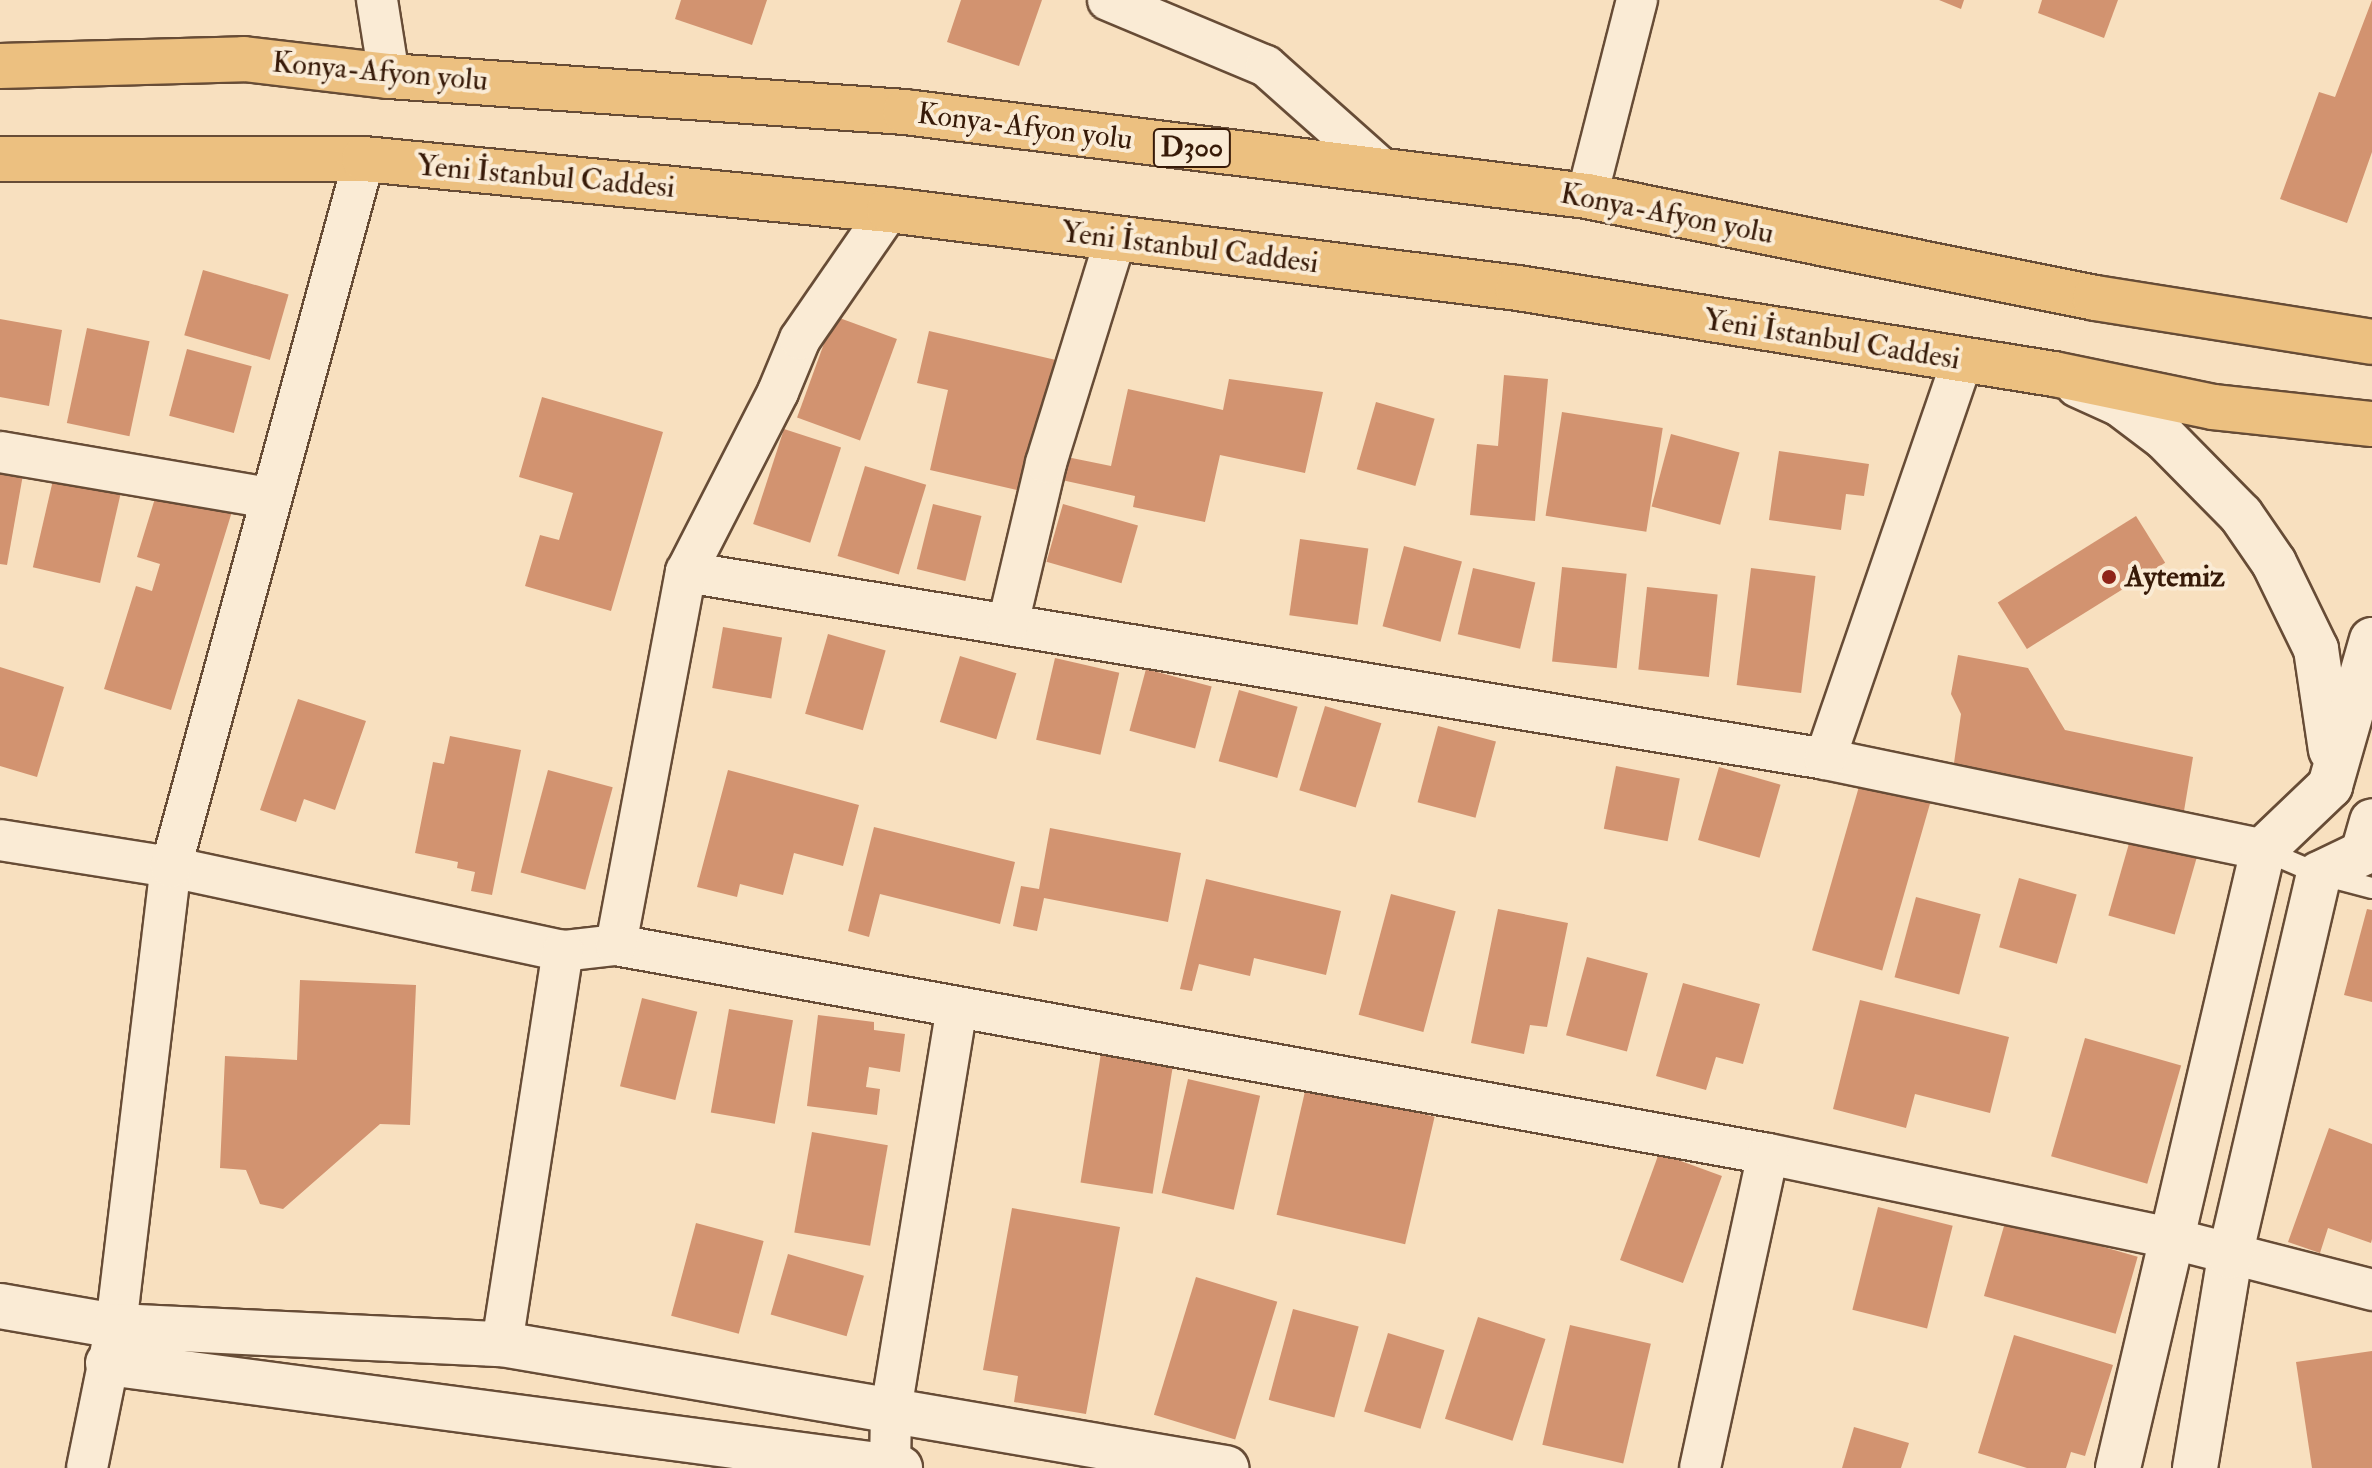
<!DOCTYPE html>
<meta charset="utf-8">
<style>
body{margin:0}
#map{position:relative;width:2372px;height:1468px;overflow:hidden;background:#f8e0bf;font-family:"IM FELL Double Pica",serif}
div>[style]{position:absolute}
[style*='--x']{left:calc(var(--x)*1px);top:calc(var(--y)*1px);width:calc(var(--w)*1px);rotate:calc(var(--a)*1deg)}
.building>*{inset:0;background:#d29370;transform-origin:0 0}
.roads{filter:drop-shadow(2px 0 #674c36) drop-shadow(-2px 0 #674c36) drop-shadow(0 2px #674c36) drop-shadow(0 -2px #674c36)}
.lane>*{height:20px;margin:-10px;padding:0 10px;transform-origin:10px;border-radius:10px;background:#faebd5}
.street>*{height:40px;margin:-20px;padding:0 20px;transform-origin:20px;border-radius:20px;background:#faebd5}
.secondary>*{height:44px;margin:-22px;padding:0 22px;transform-origin:22px;border-radius:22px;background:#faebd5}
.highway>*{height:44px;margin:-22px;padding:0 22px;transform-origin:22px;border-radius:22px;background:#ecc080}
.dots>*{width:22px;height:22px;translate:-50% -50%;box-sizing:border-box;border:4px solid #faebd5;border-radius:50%}
span{translate:-50% -50%;white-space:nowrap;text-align:center;line-height:1.15;-webkit-text-stroke:8px #faebd5;paint-order:stroke}
.shield-label span{padding:2px 6px;background:#faebd5;border:2px solid;border-radius:6px;-webkit-text-stroke-width:0}
.shield-label{font-size:28px;color:#371a08;font-weight:700}
.street-label{font-size:30px;color:#371a08}
.poi-label{font-size:30px;color:#371a08;font-weight:700}
.left{translate:0 -50%;text-align:left}
</style>
<div id="map">
<div class="building">
<div style="clip-path:polygon(681px 0,767px 0,752px 45px,675px 19px)"></div>
<div style="clip-path:polygon(961px 0,1042px 0,1019px 66px,947px 42px)"></div>
<div style="clip-path:polygon(1939px 0,1964px 0,1961px 9px)"></div>
<div style="clip-path:polygon(2042px 0,2118px 0,2104px 38px,2038px 13px)"></div>
<div style="clip-path:polygon(2372px 0,2372px 152px,2347px 223px,2280px 199px,2319px 92px,2335px 97px)"></div>
<div style="left:203px;top:270px;width:89px;height:68px;rotate:16deg"></div>
<div style="left:834px;top:316px;width:67px;height:108px;rotate:20deg"></div>
<div style="clip-path:polygon(0 319px,62px 330px,49px 406px,0 397px)"></div>
<div style="left:87px;top:328px;width:64px;height:97px;rotate:12deg"></div>
<div style="clip-path:polygon(929px 331px,1056px 360px,1026px 492px,930px 470px,948px 390px,917px 383px)"></div>
<div style="left:187px;top:349px;width:67px;height:69px;rotate:15deg"></div>
<div style="clip-path:polygon(1504px 375px,1548px 379px,1535px 521px,1470px 515px,1477px 444px,1498px 446px)"></div>
<div style="clip-path:polygon(1229px 379px,1323px 392px,1305px 473px,1220px 455px,1205px 522px,1133px 507px,1135px 496px,1057px 479px,1062px 456px,1111px 466px,1128px 389px,1223px 410px)"></div>
<div style="clip-path:polygon(542px 397px,663px 432px,611px 611px,525px 586px,540px 535px,559px 540px,573px 493px,519px 477px)"></div>
<div style="left:1376px;top:402px;width:61px;height:70px;rotate:16deg"></div>
<div style="left:1562px;top:412px;width:102px;height:105px;rotate:9deg"></div>
<div style="left:784px;top:429px;width:60px;height:100px;rotate:18deg"></div>
<div style="left:1671px;top:434px;width:71px;height:75px;rotate:15deg"></div>
<div style="clip-path:polygon(1779px 451px,1869px 464px,1864px 496px,1846px 494px,1841px 530px,1769px 520px)"></div>
<div style="clip-path:polygon(0 464px,24px 469px,7px 565px,0 564px)"></div>
<div style="left:865px;top:466px;width:64px;height:94px;rotate:17deg"></div>
<div style="left:56px;top:467px;width:69px;height:103px;rotate:13deg"></div>
<div style="clip-path:polygon(160px 482px,234px 505px,171px 710px,104px 689px,136px 586px,152px 591px,160px 564px,137px 557px)"></div>
<div style="left:933px;top:504px;width:50px;height:67px;rotate:14deg"></div>
<div style="left:1063px;top:504px;width:78px;height:60px;rotate:16deg"></div>
<div style="left:2136px;top:516px;width:55px;height:163px;rotate:58deg"></div>
<div style="left:1300px;top:539px;width:69px;height:77px;rotate:8deg"></div>
<div style="left:1404px;top:546px;width:60px;height:83px;rotate:15deg"></div>
<div style="left:1562px;top:567px;width:65px;height:95px;rotate:6deg"></div>
<div style="left:1473px;top:568px;width:64px;height:68px;rotate:13deg"></div>
<div style="left:1751px;top:568px;width:65px;height:118px;rotate:7deg"></div>
<div style="left:1647px;top:587px;width:71px;height:83px;rotate:6deg"></div>
<div style="left:723px;top:627px;width:60px;height:62px;rotate:10deg"></div>
<div style="left:828px;top:634px;width:60px;height:83px;rotate:16deg"></div>
<div style="clip-path:polygon(1958px 655px,2028px 668px,2065px 730px,2193px 757px,2184px 811px,1953px 770px,1961px 714px,1951px 694px)"></div>
<div style="left:960px;top:656px;width:59px;height:69px;rotate:17deg"></div>
<div style="left:1055px;top:658px;width:66px;height:84px;rotate:13deg"></div>
<div style="clip-path:polygon(0 667px,64px 687px,37px 777px,0 766px)"></div>
<div style="left:1146px;top:669px;width:68px;height:64px;rotate:15deg"></div>
<div style="left:1239px;top:690px;width:61px;height:74px;rotate:16deg"></div>
<div style="clip-path:polygon(298px 699px,366px 721px,335px 810px,304px 799px,296px 822px,260px 810px)"></div>
<div style="left:1325px;top:706px;width:59px;height:88px;rotate:17deg"></div>
<div style="left:1438px;top:726px;width:60px;height:79px;rotate:15deg"></div>
<div style="clip-path:polygon(450px 736px,521px 750px,492px 895px,471px 891px,475px 872px,457px 868px,458px 862px,415px 853px,433px 762px,444px 764px)"></div>
<div style="left:1616px;top:766px;width:65px;height:64px;rotate:11deg"></div>
<div style="left:1719px;top:767px;width:64px;height:76px;rotate:16deg"></div>
<div style="left:548px;top:770px;width:67px;height:106px;rotate:15deg"></div>
<div style="clip-path:polygon(728px 770px,859px 805px,843px 866px,794px 853px,783px 895px,740px 884px,737px 897px,697px 887px)"></div>
<div style="left:1860px;top:783px;width:73px;height:174px;rotate:16deg"></div>
<div style="left:2134px;top:826px;width:69px;height:93px;rotate:16deg"></div>
<div style="clip-path:polygon(874px 827px,1015px 862px,1000px 924px,880px 894px,869px 937px,848px 931px)"></div>
<div style="clip-path:polygon(1050px 828px,1181px 853px,1168px 922px,1044px 898px,1037px 931px,1013px 926px,1021px 886px,1039px 889px)"></div>
<div style="left:2019px;top:878px;width:60px;height:72px;rotate:16deg"></div>
<div style="clip-path:polygon(1206px 879px,1341px 911px,1326px 975px,1254px 958px,1250px 976px,1199px 964px,1192px 991px,1180px 989px)"></div>
<div style="left:1391px;top:894px;width:67px;height:125px;rotate:15deg"></div>
<div style="left:1916px;top:897px;width:67px;height:83px;rotate:15deg"></div>
<div style="clip-path:polygon(1498px 909px,1568px 923px,1547px 1027px,1530px 1025px,1524px 1054px,1471px 1043px)"></div>
<div style="clip-path:polygon(2367px 909px,2372px 910px,2372px 1002px,2344px 995px)"></div>
<div style="left:1587px;top:957px;width:63px;height:81px;rotate:15deg"></div>
<div style="clip-path:polygon(300px 980px,416px 985px,410px 1125px,380px 1124px,283px 1209px,260px 1204px,246px 1170px,220px 1168px,225px 1056px,297px 1060px)"></div>
<div style="clip-path:polygon(1683px 983px,1760px 1004px,1743px 1064px,1716px 1057px,1706px 1090px,1656px 1076px)"></div>
<div style="left:642px;top:998px;width:57px;height:91px;rotate:14deg"></div>
<div style="clip-path:polygon(1860px 1000px,2009px 1037px,1990px 1113px,1915px 1094px,1906px 1128px,1833px 1109px)"></div>
<div style="left:729px;top:1009px;width:65px;height:105px;rotate:10deg"></div>
<div style="clip-path:polygon(818px 1015px,874px 1022px,874px 1030px,905px 1034px,900px 1072px,869px 1067px,866px 1087px,880px 1089px,877px 1115px,807px 1106px)"></div>
<div style="left:2085px;top:1038px;width:100px;height:123px;rotate:16deg"></div>
<div style="left:1101px;top:1053px;width:73px;height:131px;rotate:9deg"></div>
<div style="left:1188px;top:1079px;width:74px;height:117px;rotate:13deg"></div>
<div style="left:1306px;top:1087px;width:132px;height:131px;rotate:13deg"></div>
<div style="clip-path:polygon(2329px 1128px,2372px 1144px,2372px 1239px,2371px 1243px,2328px 1228px,2320px 1253px,2288px 1242px)"></div>
<div style="left:812px;top:1132px;width:77px;height:102px;rotate:10deg"></div>
<div style="left:1659px;top:1153px;width:67px;height:114px;rotate:20deg"></div>
<div style="left:1878px;top:1207px;width:77px;height:106px;rotate:14deg"></div>
<div style="clip-path:polygon(1012px 1208px,1120px 1227px,1086px 1414px,1014px 1402px,1018px 1376px,983px 1370px)"></div>
<div style="left:2006px;top:1219px;width:137px;height:80px;rotate:16deg"></div>
<div style="left:696px;top:1223px;width:70px;height:96px;rotate:15deg"></div>
<div style="left:788px;top:1254px;width:79px;height:63px;rotate:16deg"></div>
<div style="left:1196px;top:1277px;width:85px;height:144px;rotate:17deg"></div>
<div style="left:1293px;top:1309px;width:68px;height:94px;rotate:15deg"></div>
<div style="left:1478px;top:1317px;width:71px;height:107px;rotate:18deg"></div>
<div style="left:1570px;top:1325px;width:83px;height:123px;rotate:13deg"></div>
<div style="left:1388px;top:1333px;width:59px;height:82px;rotate:17deg"></div>
<div style="clip-path:polygon(2014px 1335px,2113px 1365px,2085px 1456px,2071px 1452px,2066px 1468px,2027px 1468px,1978px 1453px)"></div>
<div style="clip-path:polygon(2372px 1351px,2372px 1468px,2312px 1468px,2296px 1362px)"></div>
<div style="clip-path:polygon(1854px 1427px,1909px 1443px,1901px 1468px,1842px 1468px)"></div>
</div>
<div class="roads">
<div class="lane">
<div style="--x:2263;--y:850;--w:61;--a:23.2"></div>
<div style="--x:2319;--y:874;--w:55;--a:14.8"></div>
</div>
<div class="street">
<div style="--x:377;--y:0;--w:77;--a:81"></div>
<div style="--x:1108;--y:0;--w:171;--a:22.7"></div>
<div style="--x:1266;--y:66;--w:158;--a:41.7"></div>
<div style="--x:1587;--y:196;--w:202;--a:-75.7"></div>
<div style="--x:0;--y:452;--w:273;--a:9.7"></div>
<div style="--x:686;--y:572;--w:1154;--a:9.32"></div>
<div style="--x:1825;--y:759;--w:447;--a:11.7"></div>
<div style="--x:1008;--y:624;--w:165;--a:-76.7"></div>
<div style="--x:1046;--y:463;--w:233;--a:-72.8"></div>
<div style="--x:1825;--y:759;--w:420;--a:-71"></div>
<div style="--x:0;--y:840;--w:173;--a:9"></div>
<div style="--x:171;--y:867;--w:401;--a:12.1"></div>
<div style="--x:563;--y:951;--w:53;--a:-6.5"></div>
<div style="--x:616;--y:945;--w:1171;--a:10.28"></div>
<div style="--x:1768;--y:1154;--w:411;--a:11.8"></div>
<div style="--x:2170;--y:1238;--w:209;--a:14.4"></div>
<div style="--x:616;--y:945;--w:380;--a:-79.4"></div>
<div style="--x:686;--y:572;--w:202;--a:-62.9"></div>
<div style="--x:778;--y:392;--w:57;--a:-67.5"></div>
<div style="--x:800;--y:339;--w:157;--a:-55.4"></div>
<div style="--x:502;--y:1344;--w:398;--a:-81.2"></div>
<div style="--x:87;--y:1468;--w:145;--a:-78.5"></div>
<div style="--x:116;--y:1326;--w:462;--a:-83.2"></div>
<div style="--x:171;--y:867;--w:734;--a:-74.75"></div>
<div style="--x:890;--y:1468;--w:58;--a:-89"></div>
<div style="--x:891;--y:1410;--w:406;--a:-80.7"></div>
<div style="--x:1700;--y:1468;--w:321;--a:-77.8"></div>
</div>
<div class="secondary">
<div style="--x:2078;--y:385;--w:46;--a:24.3"></div>
<div style="--x:2120;--y:404;--w:56;--a:37.1"></div>
<div style="--x:2165;--y:438;--w:108;--a:45.4"></div>
<div style="--x:2241;--y:515;--w:58;--a:55.5"></div>
<div style="--x:2274;--y:563;--w:96;--a:64"></div>
<div style="--x:2316;--y:649;--w:102;--a:81.6"></div>
<div style="--x:0;--y:1306;--w:118;--a:9.8"></div>
<div style="--x:116;--y:1326;--w:386;--a:2.7"></div>
<div style="--x:502;--y:1344;--w:735;--a:9.72"></div>
<div style="--x:108;--y:1363;--w:799;--a:7.55"></div>
<div style="--x:2118;--y:1468;--w:635;--a:-76.8"></div>
<div style="--x:2263;--y:850;--w:93;--a:-43.7"></div>
<div style="--x:2330;--y:786;--w:152;--a:-74"></div>
<div style="--x:2195;--y:1468;--w:215;--a:-80.6"></div>
<div style="--x:2230;--y:1256;--w:392;--a:-76.9"></div>
<div style="--x:2319;--y:874;--w:49;--a:-25.5"></div>
<div style="--x:2363;--y:853;--w:33;--a:-74"></div>
</div>
<div class="highway">
<div style="--x:0;--y:66;--w:244;--a:-1.6"></div>
<div style="--x:244;--y:59;--w:146;--a:6.7"></div>
<div style="--x:389;--y:76;--w:517;--a:3.99"></div>
<div style="--x:905;--y:112;--w:687;--a:7.02"></div>
<div style="--x:1587;--y:196;--w:518;--a:11.35"></div>
<div style="--x:2095;--y:298;--w:280;--a:9"></div>
<div style="--x:0;--y:159;--w:364;--a:0"></div>
<div style="--x:364;--y:159;--w:527;--a:5.55"></div>
<div style="--x:889;--y:210;--w:634;--a:7.07"></div>
<div style="--x:1518;--y:288;--w:543;--a:9.12"></div>
<div style="--x:2054;--y:374;--w:162;--a:11.7"></div>
<div style="--x:2213;--y:407;--w:160;--a:6.1"></div>
</div>
</div>
<div class="dots">
<div style="left:2109px;top:577px;background:#8f2418"></div>
</div>
<div class="shield-label">
<span style="left:1192px;top:148px">D300</span>
</div>
<div class="street-label">
<span style="left:380px;top:72px;rotate:5deg">Konya-Afyon yolu</span>
<span style="left:1025px;top:127px;rotate:7deg">Konya-Afyon yolu</span>
<span style="left:546px;top:177px;rotate:5deg">Yeni İstanbul Caddesi</span>
<span style="left:1667px;top:214px;rotate:11deg">Konya-Afyon yolu</span>
<span style="left:1190px;top:248px;rotate:7deg">Yeni İstanbul Caddesi</span>
<span style="left:1832px;top:340px;rotate:9deg">Yeni İstanbul Caddesi</span>
</div>
<div class="poi-label">
<span class="left" style="left:2125px;top:577px">Aytemiz</span>
</div>
</div>
